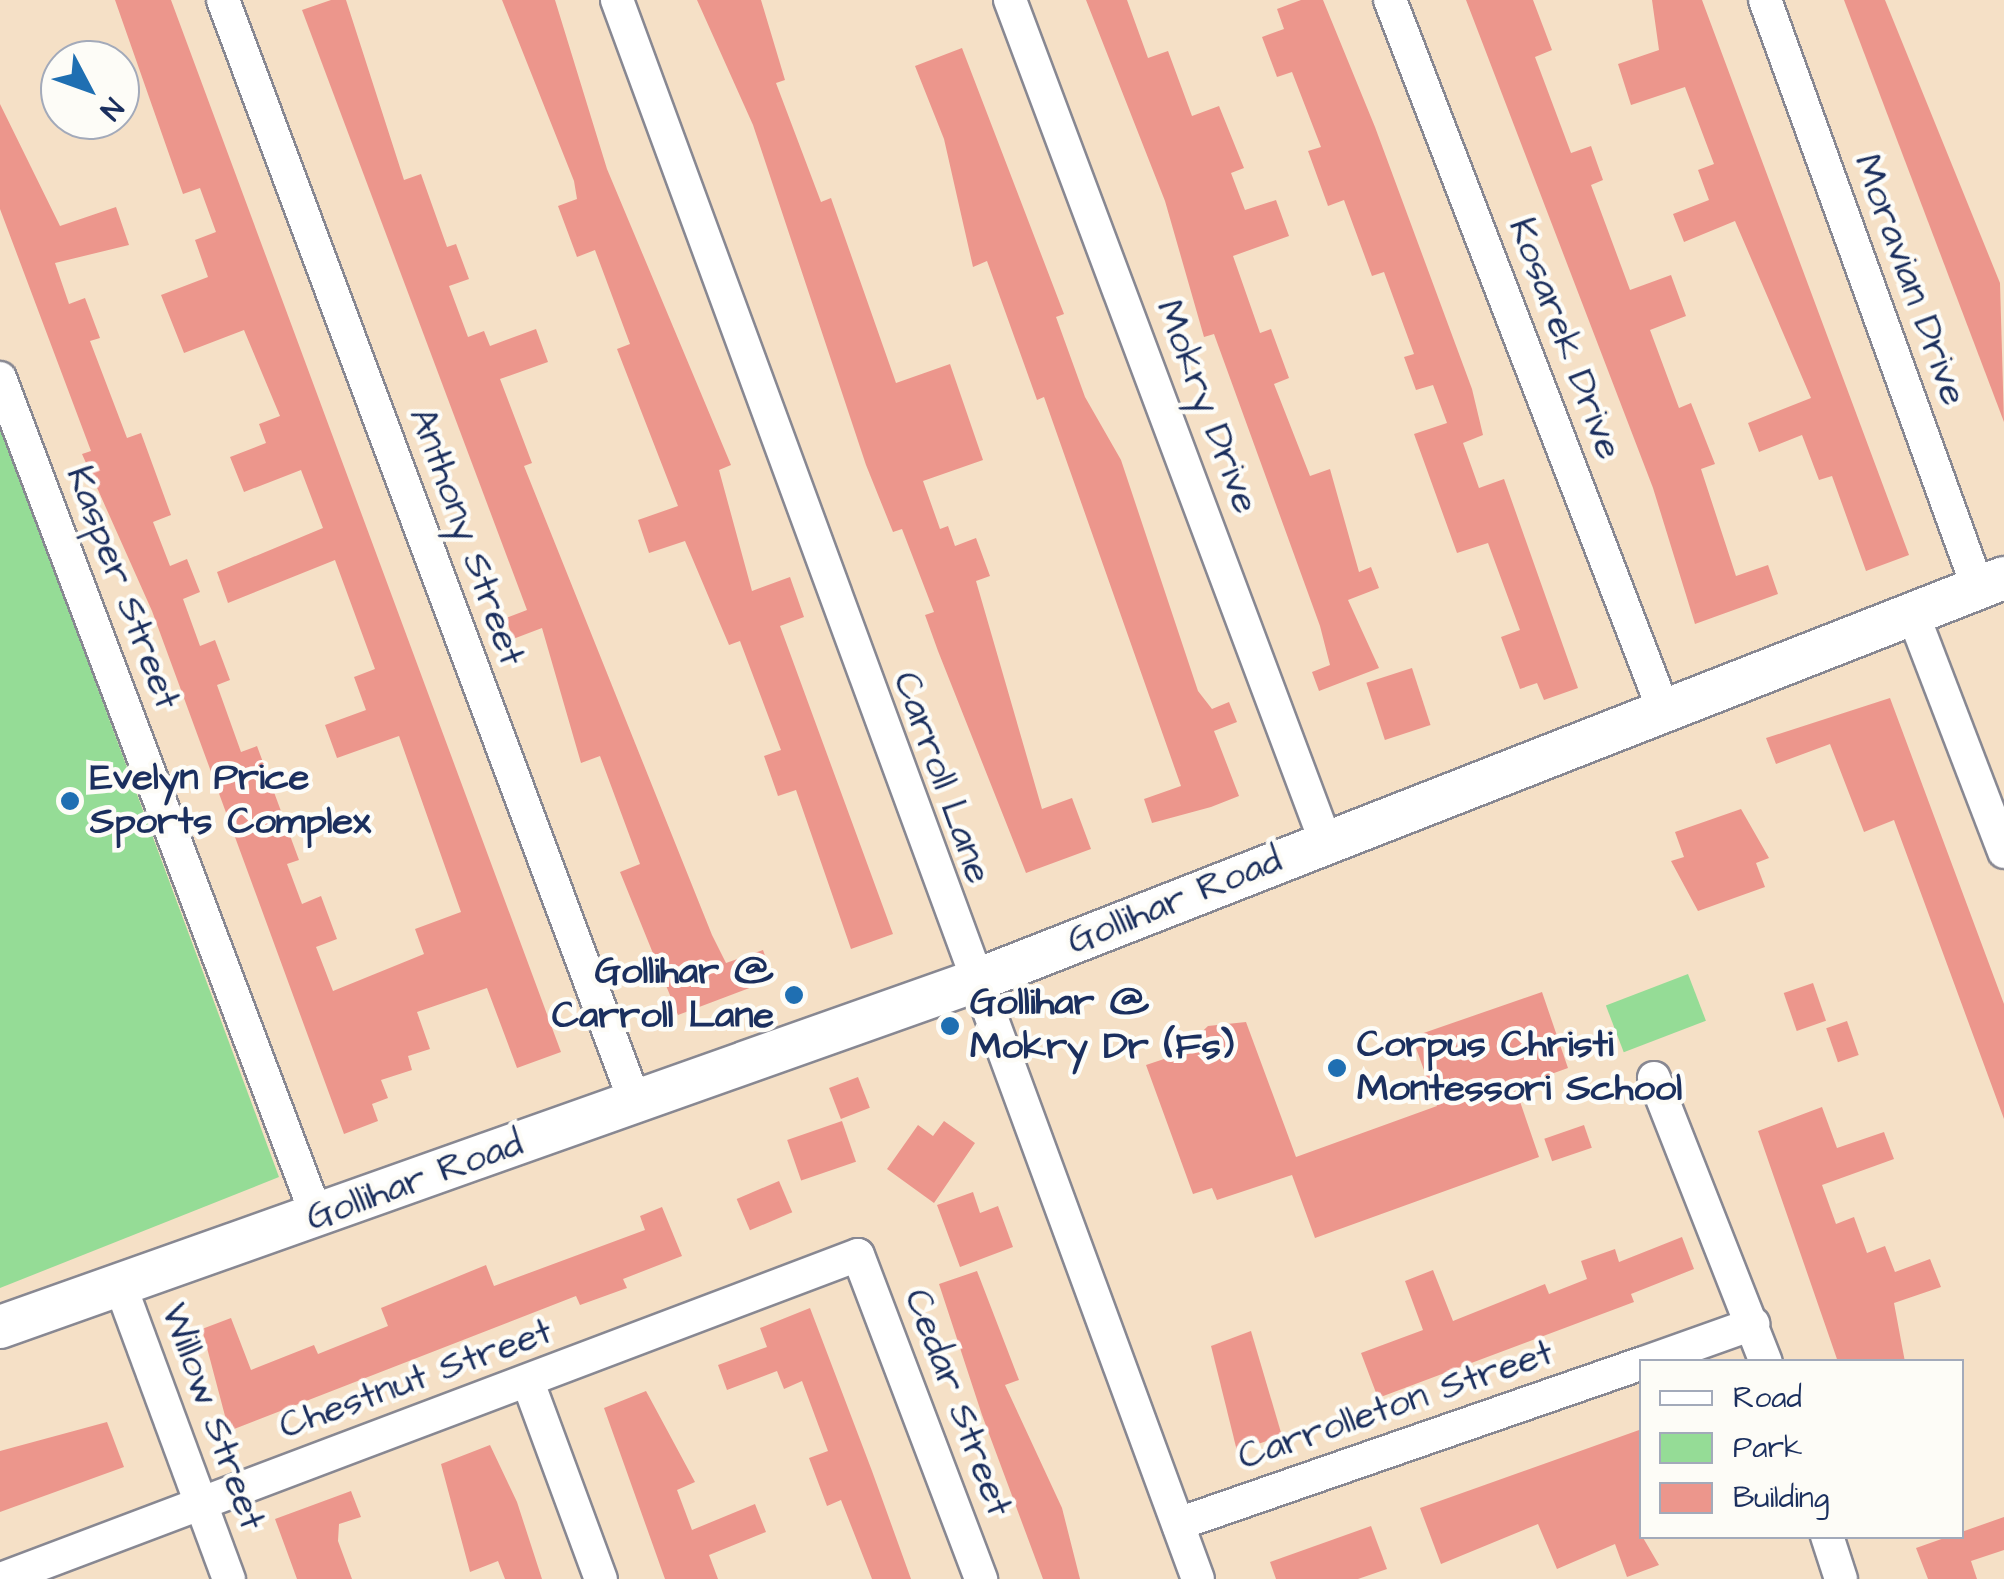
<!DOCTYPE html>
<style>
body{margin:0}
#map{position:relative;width:2004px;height:1579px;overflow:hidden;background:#f5e0c6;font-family:"Architects Daughter",sans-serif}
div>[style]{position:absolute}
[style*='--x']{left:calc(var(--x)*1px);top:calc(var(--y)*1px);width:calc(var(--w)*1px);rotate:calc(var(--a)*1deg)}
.green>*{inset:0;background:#95dc96;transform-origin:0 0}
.building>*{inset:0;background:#ec968c;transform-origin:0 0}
.roads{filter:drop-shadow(2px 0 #888892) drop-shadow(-2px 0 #888892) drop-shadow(0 2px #888892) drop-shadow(0 -2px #888892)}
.minor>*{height:32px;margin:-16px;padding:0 16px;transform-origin:16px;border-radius:16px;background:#fff}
.major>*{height:42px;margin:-21px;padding:0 21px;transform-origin:21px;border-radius:21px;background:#fff}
.dots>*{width:28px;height:28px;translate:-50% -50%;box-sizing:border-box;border:5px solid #fdfcf7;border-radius:50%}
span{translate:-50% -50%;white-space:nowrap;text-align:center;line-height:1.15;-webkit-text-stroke:9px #fdfcf7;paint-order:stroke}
.street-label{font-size:38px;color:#1b2f5e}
.poi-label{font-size:38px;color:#1b2f5e;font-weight:700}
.left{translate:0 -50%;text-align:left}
.right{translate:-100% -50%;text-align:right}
.legend{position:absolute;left:1639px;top:1359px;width:325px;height:180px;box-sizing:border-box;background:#fdfcf7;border:2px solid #a3aaba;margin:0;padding:12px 18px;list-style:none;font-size:30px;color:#1b2f5e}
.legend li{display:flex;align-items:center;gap:20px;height:50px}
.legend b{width:50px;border:2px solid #a3aaba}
.north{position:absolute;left:40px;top:40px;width:100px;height:100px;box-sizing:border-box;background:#fdfcf7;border:2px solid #a3aaba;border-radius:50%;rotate:131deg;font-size:28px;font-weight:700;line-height:40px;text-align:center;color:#1b2f5e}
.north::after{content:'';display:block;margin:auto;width:35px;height:45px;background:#1f6fb2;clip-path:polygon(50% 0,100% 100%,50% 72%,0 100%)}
</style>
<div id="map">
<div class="green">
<div style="clip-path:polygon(0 425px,279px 1177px,0 1288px)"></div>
<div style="left:1688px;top:974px;width:50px;height:88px;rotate:69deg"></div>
</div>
<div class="building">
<div style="clip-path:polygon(115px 0,171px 0,561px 1052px,517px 1068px,487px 988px,417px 1012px,430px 1049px,408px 1056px,412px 1070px,381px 1080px,388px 1098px,372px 1104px,378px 1121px,344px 1134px,152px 611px,82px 454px,91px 451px,0 209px,0 104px,60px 226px,116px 207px,129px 245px,55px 263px,69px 304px,85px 298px,100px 338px,90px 341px,127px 438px,141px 433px,171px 515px,153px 522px,170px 566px,187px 559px,200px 592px,183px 599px,200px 646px,215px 640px,230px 680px,217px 685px,241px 752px,257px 746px,299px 860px,287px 864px,302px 904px,321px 896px,337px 939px,316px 947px,333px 991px,424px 954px,415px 929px,461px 912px,399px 736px,337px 758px,325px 725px,366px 710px,354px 677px,375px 669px,335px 560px,228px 603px,217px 572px,323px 528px,301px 470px,244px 492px,230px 457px,266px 443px,259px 424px,280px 416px,244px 330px,184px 353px,161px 295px,208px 277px,195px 240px,216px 232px,200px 188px,183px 194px)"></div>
<div style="clip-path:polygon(331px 0,346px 0,404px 180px,421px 174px,447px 247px,456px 244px,469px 279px,449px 286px,468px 337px,484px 331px,490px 346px,536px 329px,548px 362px,500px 379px,532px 463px,524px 466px,712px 935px,726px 963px,763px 950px,773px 979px,678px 1015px,620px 872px,640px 864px,600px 756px,581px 763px,542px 628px,513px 639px,506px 618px,527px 610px,302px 10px)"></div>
<div style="clip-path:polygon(502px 0,555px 0,607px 169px,731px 465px,719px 470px,752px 591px,790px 577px,804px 617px,780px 626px,893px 934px,851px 949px,796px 790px,778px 796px,764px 756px,781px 750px,740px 641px,729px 645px,685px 541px,649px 553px,638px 520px,678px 506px,617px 349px,630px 344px,595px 250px,577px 257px,558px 206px,577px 199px,574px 181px)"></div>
<div style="clip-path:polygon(697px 0,761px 0,785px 80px,776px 83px,821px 202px,831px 198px,896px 383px,950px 364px,983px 460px,923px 481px,940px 529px,948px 526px,955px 546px,976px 538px,990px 576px,976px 581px,1042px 809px,1072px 798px,1091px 849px,1026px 873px,938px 651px,925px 615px,934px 612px,902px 529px,893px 532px,866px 465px,753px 125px)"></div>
<div style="clip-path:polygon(1086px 0,1127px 0,1148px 58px,1168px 51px,1192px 116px,1219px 106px,1244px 168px,1231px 173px,1245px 210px,1276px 200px,1289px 236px,1233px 256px,1260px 333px,1271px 329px,1289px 378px,1274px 384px,1310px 476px,1330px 469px,1359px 572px,1371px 567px,1379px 588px,1348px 600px,1379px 668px,1319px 691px,1312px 672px,1330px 665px,1320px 626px,1214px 334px,1204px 337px,1165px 201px)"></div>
<div style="clip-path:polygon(1301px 0,1323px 0,1375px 127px,1472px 389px,1483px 435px,1463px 443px,1479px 488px,1504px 479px,1578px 688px,1544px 700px,1537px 683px,1520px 689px,1501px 637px,1520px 630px,1488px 543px,1457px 553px,1414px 434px,1447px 423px,1433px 385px,1416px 390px,1404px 357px,1414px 354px,1384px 272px,1372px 276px,1344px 200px,1328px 206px,1308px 151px,1321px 147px,1292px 72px,1277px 77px,1262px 37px,1284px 29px,1277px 9px)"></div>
<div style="clip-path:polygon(1466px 0,1533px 0,1552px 50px,1535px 57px,1571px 153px,1591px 146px,1603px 180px,1591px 185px,1630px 290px,1671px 275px,1686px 316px,1650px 330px,1679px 408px,1691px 403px,1715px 464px,1701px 469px,1736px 576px,1768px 565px,1778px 594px,1695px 624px,1653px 488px)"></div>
<div style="clip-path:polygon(1652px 0,1702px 0,1909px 555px,1866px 571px,1832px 476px,1819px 480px,1802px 435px,1759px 452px,1748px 423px,1811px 398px,1735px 221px,1684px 242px,1673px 214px,1709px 200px,1698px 170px,1714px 164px,1685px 87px,1631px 105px,1618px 64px,1659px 50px)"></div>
<div style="clip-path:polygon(1844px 0,1885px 0,2000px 283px,2004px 422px)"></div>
<div style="clip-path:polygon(962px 48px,1064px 314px,1056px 317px,1085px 397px,1121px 460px,1198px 691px,1212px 709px,1229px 702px,1237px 722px,1214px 731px,1239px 796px,1211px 807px,1152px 823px,1144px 799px,1181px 786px,1044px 397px,1037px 400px,987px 261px,973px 267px,944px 139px,915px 66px)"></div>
<div style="left:1412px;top:668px;width:60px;height:48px;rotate:72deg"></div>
<div style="clip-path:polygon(1890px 698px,2004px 1004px,2004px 1119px,1894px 820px,1864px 832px,1830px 744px,1776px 764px,1766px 738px)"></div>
<div style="clip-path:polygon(1741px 809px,1769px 858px,1756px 863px,1765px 887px,1698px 911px,1671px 861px,1684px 857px,1675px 832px)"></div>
<div style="left:1813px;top:983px;width:40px;height:31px;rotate:71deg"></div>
<div style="clip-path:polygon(1542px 992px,1568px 1068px,1515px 1087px,1539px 1157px,1315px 1238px,1292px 1175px,1217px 1200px,1212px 1188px,1193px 1194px,1146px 1065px,1179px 1054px,1208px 1026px,1246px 1022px,1296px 1157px,1437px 1106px,1412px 1037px)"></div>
<div style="left:1847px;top:1021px;width:36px;height:22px;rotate:71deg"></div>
<div style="left:858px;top:1077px;width:33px;height:31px;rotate:69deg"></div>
<div style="clip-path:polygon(1822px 1107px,1837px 1148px,1884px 1132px,1894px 1159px,1822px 1185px,1836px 1224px,1854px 1217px,1867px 1253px,1885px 1246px,1895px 1272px,1930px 1259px,1941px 1287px,1894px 1303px,1905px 1362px,1838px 1362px,1758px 1131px)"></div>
<div style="left:842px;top:1121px;width:43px;height:58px;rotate:71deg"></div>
<div style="clip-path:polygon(944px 1121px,975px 1143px,934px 1203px,887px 1169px,918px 1125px,933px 1136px)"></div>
<div style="left:1584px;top:1125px;width:24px;height:42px;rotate:71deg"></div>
<div style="left:779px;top:1181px;width:34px;height:46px;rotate:67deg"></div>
<div style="clip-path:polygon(973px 1192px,980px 1213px,998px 1206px,1013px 1247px,960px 1267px,937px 1205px)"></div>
<div style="clip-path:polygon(662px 1207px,682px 1256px,623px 1279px,627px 1288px,580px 1305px,576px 1296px,229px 1431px,202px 1329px,231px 1318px,251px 1370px,314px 1345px,318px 1354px,388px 1326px,381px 1308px,486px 1265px,494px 1286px,645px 1230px,640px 1216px)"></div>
<div style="clip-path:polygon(1682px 1237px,1694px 1269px,1631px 1294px,1634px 1302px,1378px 1398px,1361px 1353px,1423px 1330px,1405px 1281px,1433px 1270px,1453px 1321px,1545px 1284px,1549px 1294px,1587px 1279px,1581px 1261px,1615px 1249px,1619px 1262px)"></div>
<div style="clip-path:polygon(977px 1271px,1019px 1380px,1005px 1385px,1062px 1508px,1080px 1579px,1043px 1579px,982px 1415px,939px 1284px)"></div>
<div style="clip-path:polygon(810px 1308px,872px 1471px,911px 1579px,872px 1579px,841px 1500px,827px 1506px,809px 1458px,828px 1451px,802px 1381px,784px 1389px,777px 1371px,727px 1390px,718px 1365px,767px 1347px,760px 1328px)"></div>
<div style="clip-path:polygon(1251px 1331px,1282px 1436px,1237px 1451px,1211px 1346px)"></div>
<div style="clip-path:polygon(646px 1391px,695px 1482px,677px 1490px,692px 1530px,755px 1504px,766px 1532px,709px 1555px,718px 1579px,665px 1579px,604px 1408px)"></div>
<div style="clip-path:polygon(107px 1422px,124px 1467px,0 1512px,0 1451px)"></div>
<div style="clip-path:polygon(1642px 1429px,1642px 1536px,1659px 1565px,1627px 1577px,1615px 1544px,1557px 1569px,1538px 1524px,1441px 1564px,1420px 1508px)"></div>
<div style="clip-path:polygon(490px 1445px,517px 1502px,542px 1579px,505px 1579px,498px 1561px,470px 1572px,441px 1464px)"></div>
<div style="clip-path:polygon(351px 1491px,361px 1517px,339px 1524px,338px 1541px,352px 1579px,297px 1579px,275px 1519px)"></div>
<div style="clip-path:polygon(2004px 1517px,2004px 1550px,1971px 1561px,1977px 1579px,1928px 1579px,1916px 1548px)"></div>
<div style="clip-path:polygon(1371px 1526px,1387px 1569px,1358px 1579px,1276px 1579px,1270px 1562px)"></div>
</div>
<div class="roads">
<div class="minor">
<div style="--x:223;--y:0;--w:1176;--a:69.5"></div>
<div style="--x:617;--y:0;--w:1682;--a:69.8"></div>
<div style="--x:1010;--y:0;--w:900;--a:69.45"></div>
<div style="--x:1390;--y:0;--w:757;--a:68.93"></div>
<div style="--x:1765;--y:0;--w:625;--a:70.09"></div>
<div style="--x:0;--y:378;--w:899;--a:69.29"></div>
<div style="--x:1912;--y:612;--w:257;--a:69"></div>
<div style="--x:1654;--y:1078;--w:305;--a:68.5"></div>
<div style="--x:119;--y:1282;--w:317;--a:69.7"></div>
<div style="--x:1646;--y:1362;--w:114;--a:-19.6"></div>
<div style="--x:528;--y:1382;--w:210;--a:69.7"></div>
<div style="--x:1178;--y:1524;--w:491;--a:-19.1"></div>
<div style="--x:1827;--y:1536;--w:45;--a:72"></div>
<div style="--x:1;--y:1579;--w:916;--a:-20.71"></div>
<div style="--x:858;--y:1255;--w:347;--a:69.2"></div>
</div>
<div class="major">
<div style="--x:0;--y:1327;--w:1031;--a:-19.54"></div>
<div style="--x:972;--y:982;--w:1108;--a:-21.38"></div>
</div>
</div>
<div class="dots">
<div style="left:70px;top:801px;background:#1f6fb2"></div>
<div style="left:794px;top:995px;background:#1f6fb2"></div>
<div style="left:950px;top:1026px;background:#1f6fb2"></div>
<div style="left:1337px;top:1068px;background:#1f6fb2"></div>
</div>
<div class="street-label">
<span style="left:1909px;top:280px;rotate:70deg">Moravian Drive</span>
<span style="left:1564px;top:339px;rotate:69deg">Kosarek Drive</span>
<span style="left:1206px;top:407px;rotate:69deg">Mokry Drive</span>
<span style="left:466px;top:537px;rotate:70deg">Anthony Street</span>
<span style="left:122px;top:588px;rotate:69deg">Kasper Street</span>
<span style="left:941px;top:778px;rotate:70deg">Carroll Lane</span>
<span style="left:1175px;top:902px;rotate:-22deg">Gollihar Road</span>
<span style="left:415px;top:1182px;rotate:-20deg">Gollihar Road</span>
<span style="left:416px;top:1380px;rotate:-20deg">Chestnut Street</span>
<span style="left:957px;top:1403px;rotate:69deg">Cedar Street</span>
<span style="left:1396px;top:1406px;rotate:-19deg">Carrolleton Street</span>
<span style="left:212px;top:1417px;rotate:70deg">Willow Street</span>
</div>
<div class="poi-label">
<span class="left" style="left:90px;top:801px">Evelyn Price<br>Sports Complex</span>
<span class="right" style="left:774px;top:995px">Gollihar @<br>Carroll Lane</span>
<span class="left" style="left:970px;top:1026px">Gollihar @<br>Mokry Dr (Fs)</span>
<span class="left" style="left:1357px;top:1068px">Corpus Christi<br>Montessori School</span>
</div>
<ul class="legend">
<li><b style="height:12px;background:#fff"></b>Road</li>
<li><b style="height:28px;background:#95dc96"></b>Park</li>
<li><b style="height:28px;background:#ec968c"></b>Building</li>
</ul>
<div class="north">N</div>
</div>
